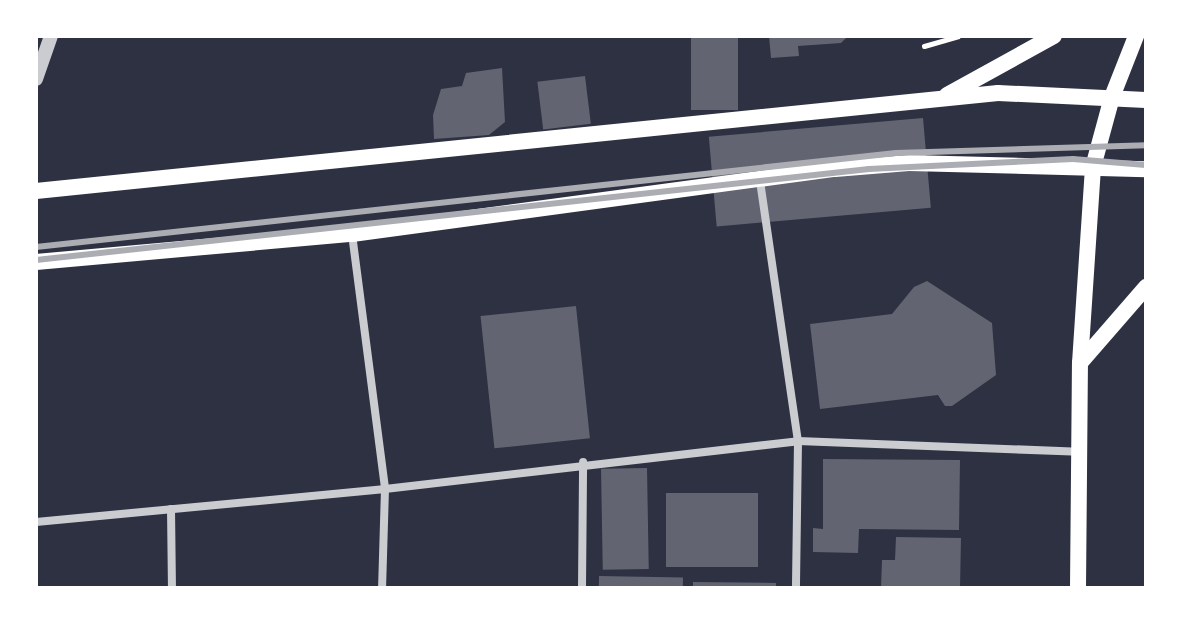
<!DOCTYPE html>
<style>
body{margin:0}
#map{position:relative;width:1182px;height:624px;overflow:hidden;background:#2d3142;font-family:"PT Sans Narrow",sans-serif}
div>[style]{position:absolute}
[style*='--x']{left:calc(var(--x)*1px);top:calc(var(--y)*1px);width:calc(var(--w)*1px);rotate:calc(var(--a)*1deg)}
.building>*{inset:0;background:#626471;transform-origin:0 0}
.path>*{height:5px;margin:-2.5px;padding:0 2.5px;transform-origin:2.5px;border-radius:2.5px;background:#fff}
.minor>*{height:8px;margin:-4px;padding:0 4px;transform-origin:4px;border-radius:4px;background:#caccd0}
.tertiary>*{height:14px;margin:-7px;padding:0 7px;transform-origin:7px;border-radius:7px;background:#caccd0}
.secondary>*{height:16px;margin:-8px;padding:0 8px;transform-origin:8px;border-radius:8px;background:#fff}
.rail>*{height:6px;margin:-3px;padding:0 3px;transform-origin:3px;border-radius:3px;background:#abadb3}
span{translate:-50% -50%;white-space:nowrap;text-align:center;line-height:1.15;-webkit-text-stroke:6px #fff;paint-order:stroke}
.frame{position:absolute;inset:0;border:38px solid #fff;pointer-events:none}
</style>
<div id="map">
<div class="building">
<div style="left:691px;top:36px;width:47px;height:74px"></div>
<div style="clip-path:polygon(769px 36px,848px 36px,841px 43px,798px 46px,799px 56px,771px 58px)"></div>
<div style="clip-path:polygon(502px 68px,505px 122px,489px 135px,434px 139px,433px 115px,441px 89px,462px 86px,466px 73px)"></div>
<div style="left:585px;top:76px;width:48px;height:48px;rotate:83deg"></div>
<div style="left:923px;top:118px;width:90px;height:215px;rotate:85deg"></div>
<div style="clip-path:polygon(927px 281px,992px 323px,996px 375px,952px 406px,945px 406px,938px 395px,820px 409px,810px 324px,892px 314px,914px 287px)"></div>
<div style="left:576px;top:306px;width:133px;height:96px;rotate:84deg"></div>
<div style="clip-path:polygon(823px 459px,960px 460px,959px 530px,859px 529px,858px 553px,813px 552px,813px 528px,823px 529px)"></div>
<div style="left:647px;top:468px;width:101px;height:46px;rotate:89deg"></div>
<div style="left:758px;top:493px;width:74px;height:92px;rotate:90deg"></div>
<div style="clip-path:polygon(896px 537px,961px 538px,960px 588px,881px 588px,882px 560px,895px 560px)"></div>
<div style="left:599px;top:576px;width:84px;height:12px;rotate:1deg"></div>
<div style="clip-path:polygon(693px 582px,776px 583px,776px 588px,693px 588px)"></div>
</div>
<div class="path">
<div style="--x:924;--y:46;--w:35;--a:-16"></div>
</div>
<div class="minor">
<div style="--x:760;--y:181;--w:263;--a:81.7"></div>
<div style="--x:798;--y:441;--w:147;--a:90.8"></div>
<div style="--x:352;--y:234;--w:257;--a:82.6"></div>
<div style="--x:385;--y:489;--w:99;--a:91.7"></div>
<div style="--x:171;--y:509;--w:79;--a:89.3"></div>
<div style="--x:36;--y:522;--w:351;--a:-5.4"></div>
<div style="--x:385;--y:489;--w:416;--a:-6.6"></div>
<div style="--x:798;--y:441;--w:281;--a:2.2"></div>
<div style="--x:582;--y:588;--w:126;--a:-89.5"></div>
</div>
<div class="tertiary">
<div style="--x:36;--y:79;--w:46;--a:-70.8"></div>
</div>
<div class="secondary">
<div style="--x:947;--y:95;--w:122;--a:-28.9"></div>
<div style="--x:36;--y:191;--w:967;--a:-5.82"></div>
<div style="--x:998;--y:93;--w:148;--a:2.7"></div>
<div style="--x:36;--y:262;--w:317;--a:-5.1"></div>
<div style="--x:352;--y:234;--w:487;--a:-7.7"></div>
<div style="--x:835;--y:169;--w:74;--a:-4.6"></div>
<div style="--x:909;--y:163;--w:237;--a:1.5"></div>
<div style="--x:1080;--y:363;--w:101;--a:-49"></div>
<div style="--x:1078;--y:588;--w:225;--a:-89.5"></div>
<div style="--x:1080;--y:363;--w:196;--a:-86.2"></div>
<div style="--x:1093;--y:167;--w:73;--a:-74.8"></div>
<div style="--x:1112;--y:97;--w:66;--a:-68.5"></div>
</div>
<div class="rail">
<div style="--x:36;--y:247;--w:865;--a:-6.24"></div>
<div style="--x:896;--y:153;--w:250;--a:-1.8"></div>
<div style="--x:36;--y:260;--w:838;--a:-6.23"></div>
<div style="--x:869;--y:169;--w:204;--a:-2.8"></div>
<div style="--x:1073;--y:159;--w:73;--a:4.7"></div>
</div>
<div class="frame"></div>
</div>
